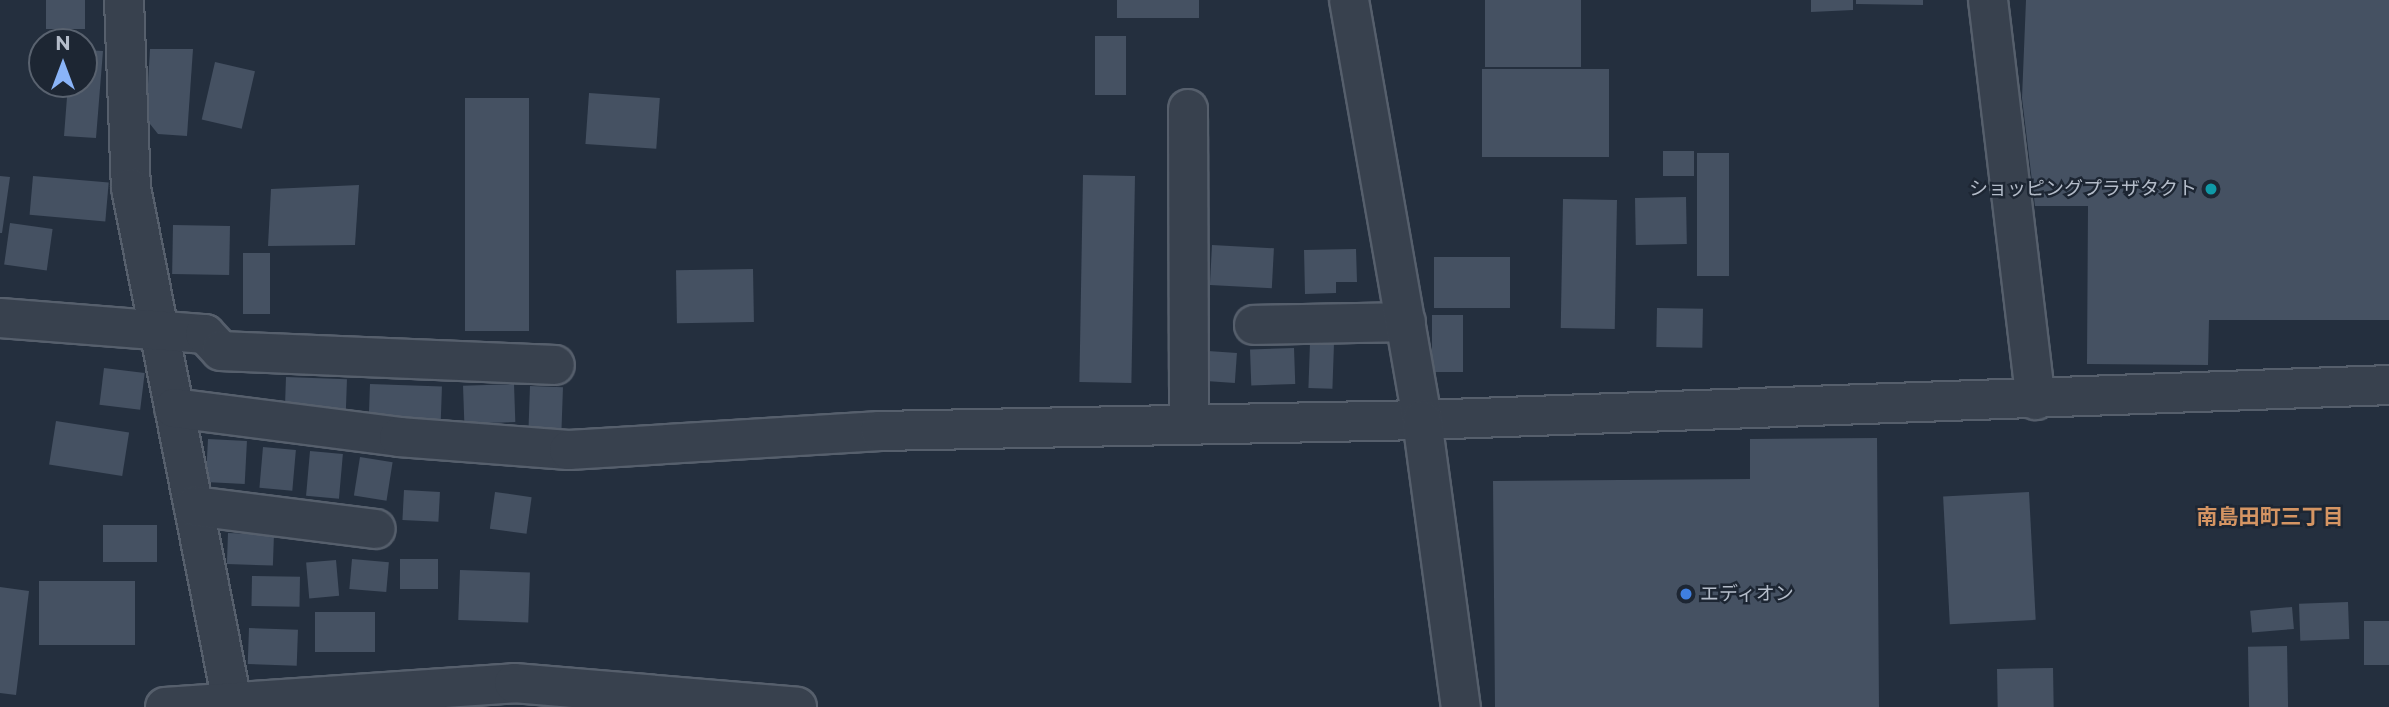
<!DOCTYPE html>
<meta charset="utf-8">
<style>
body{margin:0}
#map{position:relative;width:2389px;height:707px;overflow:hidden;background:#242f3e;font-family:Montserrat,"Noto Sans JP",sans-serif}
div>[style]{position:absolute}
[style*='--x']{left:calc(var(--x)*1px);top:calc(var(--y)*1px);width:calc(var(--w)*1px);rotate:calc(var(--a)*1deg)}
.building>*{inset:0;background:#455162;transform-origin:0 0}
.roads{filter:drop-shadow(2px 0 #565f6c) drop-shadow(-2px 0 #565f6c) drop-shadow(0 2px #565f6c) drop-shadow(0 -2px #565f6c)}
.minor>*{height:38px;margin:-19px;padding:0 19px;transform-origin:19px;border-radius:19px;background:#38414e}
.tertiary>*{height:38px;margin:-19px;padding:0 19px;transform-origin:19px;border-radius:19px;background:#38414e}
.dots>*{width:19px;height:19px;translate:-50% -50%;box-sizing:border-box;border:4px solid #1d2633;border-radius:50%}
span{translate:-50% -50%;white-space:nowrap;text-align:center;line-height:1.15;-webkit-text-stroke:5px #1d2633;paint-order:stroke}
.poi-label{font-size:19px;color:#b4bcc9}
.right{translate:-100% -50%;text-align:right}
.left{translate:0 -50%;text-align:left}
.neighbourhood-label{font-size:21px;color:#d59563;font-weight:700}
.north{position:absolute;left:28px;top:28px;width:70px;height:70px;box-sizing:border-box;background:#1d2633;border:2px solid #59626f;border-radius:50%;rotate:0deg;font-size:19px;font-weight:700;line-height:28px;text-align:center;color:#b4bcc9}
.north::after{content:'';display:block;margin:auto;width:24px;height:32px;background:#8ab4f8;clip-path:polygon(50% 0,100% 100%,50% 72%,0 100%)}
</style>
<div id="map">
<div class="building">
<div style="left:46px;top:0;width:39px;height:29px"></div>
<div style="left:1117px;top:0;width:82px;height:18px"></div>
<div style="left:1485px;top:0;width:96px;height:67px"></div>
<div style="clip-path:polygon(1811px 0,1853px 0,1853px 10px,1811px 12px)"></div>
<div style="clip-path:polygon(1856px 0,1923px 0,1923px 5px,1856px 4px)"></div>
<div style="clip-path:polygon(2026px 0,2389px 0,2389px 320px,2209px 320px,2208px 365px,2087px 364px,2088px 206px,2035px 206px,2022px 98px)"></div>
<div style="left:1095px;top:36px;width:31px;height:59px"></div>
<div style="clip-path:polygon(150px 49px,193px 49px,187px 136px,158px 134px,146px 119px)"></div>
<div style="clip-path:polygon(84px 50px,103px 51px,96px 138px,64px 136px,68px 84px,84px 84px)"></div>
<div style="left:215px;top:62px;width:41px;height:59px;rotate:13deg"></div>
<div style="left:1482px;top:69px;width:127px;height:88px"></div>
<div style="left:589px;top:93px;width:71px;height:51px;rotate:4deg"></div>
<div style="left:465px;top:98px;width:64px;height:233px"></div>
<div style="left:1663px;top:151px;width:31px;height:25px"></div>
<div style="left:1697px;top:153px;width:32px;height:123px"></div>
<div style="left:1083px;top:175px;width:52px;height:207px;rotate:1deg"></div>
<div style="clip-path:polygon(0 176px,10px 177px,2px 233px,0 233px)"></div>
<div style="left:33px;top:176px;width:76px;height:39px;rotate:5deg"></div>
<div style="clip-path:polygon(359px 185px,355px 245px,268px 246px,271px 189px)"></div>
<div style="left:1686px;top:197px;width:47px;height:51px;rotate:89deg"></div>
<div style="left:1563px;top:199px;width:54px;height:129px;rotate:1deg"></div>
<div style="left:10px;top:223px;width:43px;height:42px;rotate:8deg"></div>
<div style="left:173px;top:225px;width:57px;height:49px;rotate:1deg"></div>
<div style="left:1212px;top:245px;width:62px;height:40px;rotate:3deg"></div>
<div style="clip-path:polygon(1356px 249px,1357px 282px,1336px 282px,1336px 293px,1305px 294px,1304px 250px)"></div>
<div style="left:243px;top:253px;width:27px;height:61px"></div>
<div style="left:1434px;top:257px;width:76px;height:51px"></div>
<div style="left:753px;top:269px;width:53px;height:77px;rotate:89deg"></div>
<div style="left:1657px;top:308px;width:46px;height:39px;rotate:1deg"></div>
<div style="left:1432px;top:315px;width:31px;height:57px"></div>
<div style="left:1310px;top:343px;width:24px;height:45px;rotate:2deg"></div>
<div style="left:1294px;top:348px;width:36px;height:44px;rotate:88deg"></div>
<div style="left:1208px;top:351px;width:29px;height:30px;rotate:4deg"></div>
<div style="left:104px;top:368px;width:41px;height:37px;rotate:7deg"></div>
<div style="left:286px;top:377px;width:61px;height:34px;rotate:2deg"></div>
<div style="left:370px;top:384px;width:72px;height:35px;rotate:2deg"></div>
<div style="left:514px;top:384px;width:38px;height:51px;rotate:88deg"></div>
<div style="left:530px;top:386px;width:33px;height:44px;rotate:2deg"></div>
<div style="left:56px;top:421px;width:74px;height:44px;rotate:9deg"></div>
<div style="clip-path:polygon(1877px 438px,1879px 707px,1495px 707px,1493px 481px,1750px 479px,1750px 439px)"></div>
<div style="left:208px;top:439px;width:39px;height:43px;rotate:3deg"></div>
<div style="left:263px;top:447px;width:33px;height:41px;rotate:5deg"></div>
<div style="left:310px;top:451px;width:33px;height:45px;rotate:5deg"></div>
<div style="left:360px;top:457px;width:33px;height:39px;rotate:9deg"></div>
<div style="left:404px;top:490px;width:36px;height:30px;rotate:3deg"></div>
<div style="left:495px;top:492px;width:37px;height:37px;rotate:8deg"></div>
<div style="left:2029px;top:492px;width:128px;height:86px;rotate:87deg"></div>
<div style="left:103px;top:525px;width:54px;height:37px"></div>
<div style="left:228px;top:533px;width:46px;height:31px;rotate:2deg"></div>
<div style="left:352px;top:559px;width:37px;height:30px;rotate:5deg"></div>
<div style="left:400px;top:559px;width:38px;height:30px"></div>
<div style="left:336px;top:560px;width:36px;height:30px;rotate:85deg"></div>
<div style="left:460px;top:570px;width:70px;height:50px;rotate:2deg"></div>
<div style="left:252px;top:576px;width:48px;height:30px;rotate:1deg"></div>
<div style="left:39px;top:581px;width:96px;height:64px"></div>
<div style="clip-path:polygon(0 587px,29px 591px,16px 695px,0 693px)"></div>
<div style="left:2348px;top:602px;width:37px;height:49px;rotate:88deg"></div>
<div style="left:2292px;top:607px;width:22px;height:42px;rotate:85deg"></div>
<div style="left:315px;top:612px;width:60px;height:40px"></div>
<div style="left:2364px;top:621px;width:25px;height:44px"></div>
<div style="left:249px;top:628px;width:49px;height:36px;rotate:2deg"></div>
<div style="left:2287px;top:646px;width:61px;height:39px;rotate:89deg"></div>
<div style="left:2053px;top:668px;width:39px;height:56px;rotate:89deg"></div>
</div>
<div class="roads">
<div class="minor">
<div style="--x:124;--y:0;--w:188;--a:87.9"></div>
<div style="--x:131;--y:188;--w:529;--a:78.88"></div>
<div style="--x:1988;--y:0;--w:403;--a:83.2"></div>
<div style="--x:1188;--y:109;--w:316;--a:89.8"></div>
<div style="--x:0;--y:318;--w:206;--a:4.5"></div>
<div style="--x:205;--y:334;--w:23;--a:47"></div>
<div style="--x:221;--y:351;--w:334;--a:2.4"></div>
<div style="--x:1254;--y:325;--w:152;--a:-1.1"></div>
<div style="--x:174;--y:408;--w:227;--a:7.3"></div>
<div style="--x:399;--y:437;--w:170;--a:4.4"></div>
<div style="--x:569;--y:450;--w:312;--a:-3.5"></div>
<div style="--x:880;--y:431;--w:542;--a:-1.16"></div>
<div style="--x:1422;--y:420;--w:968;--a:-2.07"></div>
<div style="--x:194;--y:506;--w:183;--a:7.2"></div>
<div style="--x:165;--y:707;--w:350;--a:-3.9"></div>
<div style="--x:514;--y:683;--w:284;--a:4.8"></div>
</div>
<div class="tertiary">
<div style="--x:1349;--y:0;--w:426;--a:80.1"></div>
<div style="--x:1422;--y:420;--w:290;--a:82.3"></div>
</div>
</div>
<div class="dots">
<div style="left:2211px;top:189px;background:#0f9aa8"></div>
<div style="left:1686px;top:594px;background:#3f7fe0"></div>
</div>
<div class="poi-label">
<span class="right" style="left:2197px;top:189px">ショッピングプラザタクト</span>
<span class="left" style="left:1700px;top:594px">エディオン</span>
</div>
<div class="neighbourhood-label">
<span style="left:2270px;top:517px">南島田町三丁目</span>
</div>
<div class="north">N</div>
</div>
